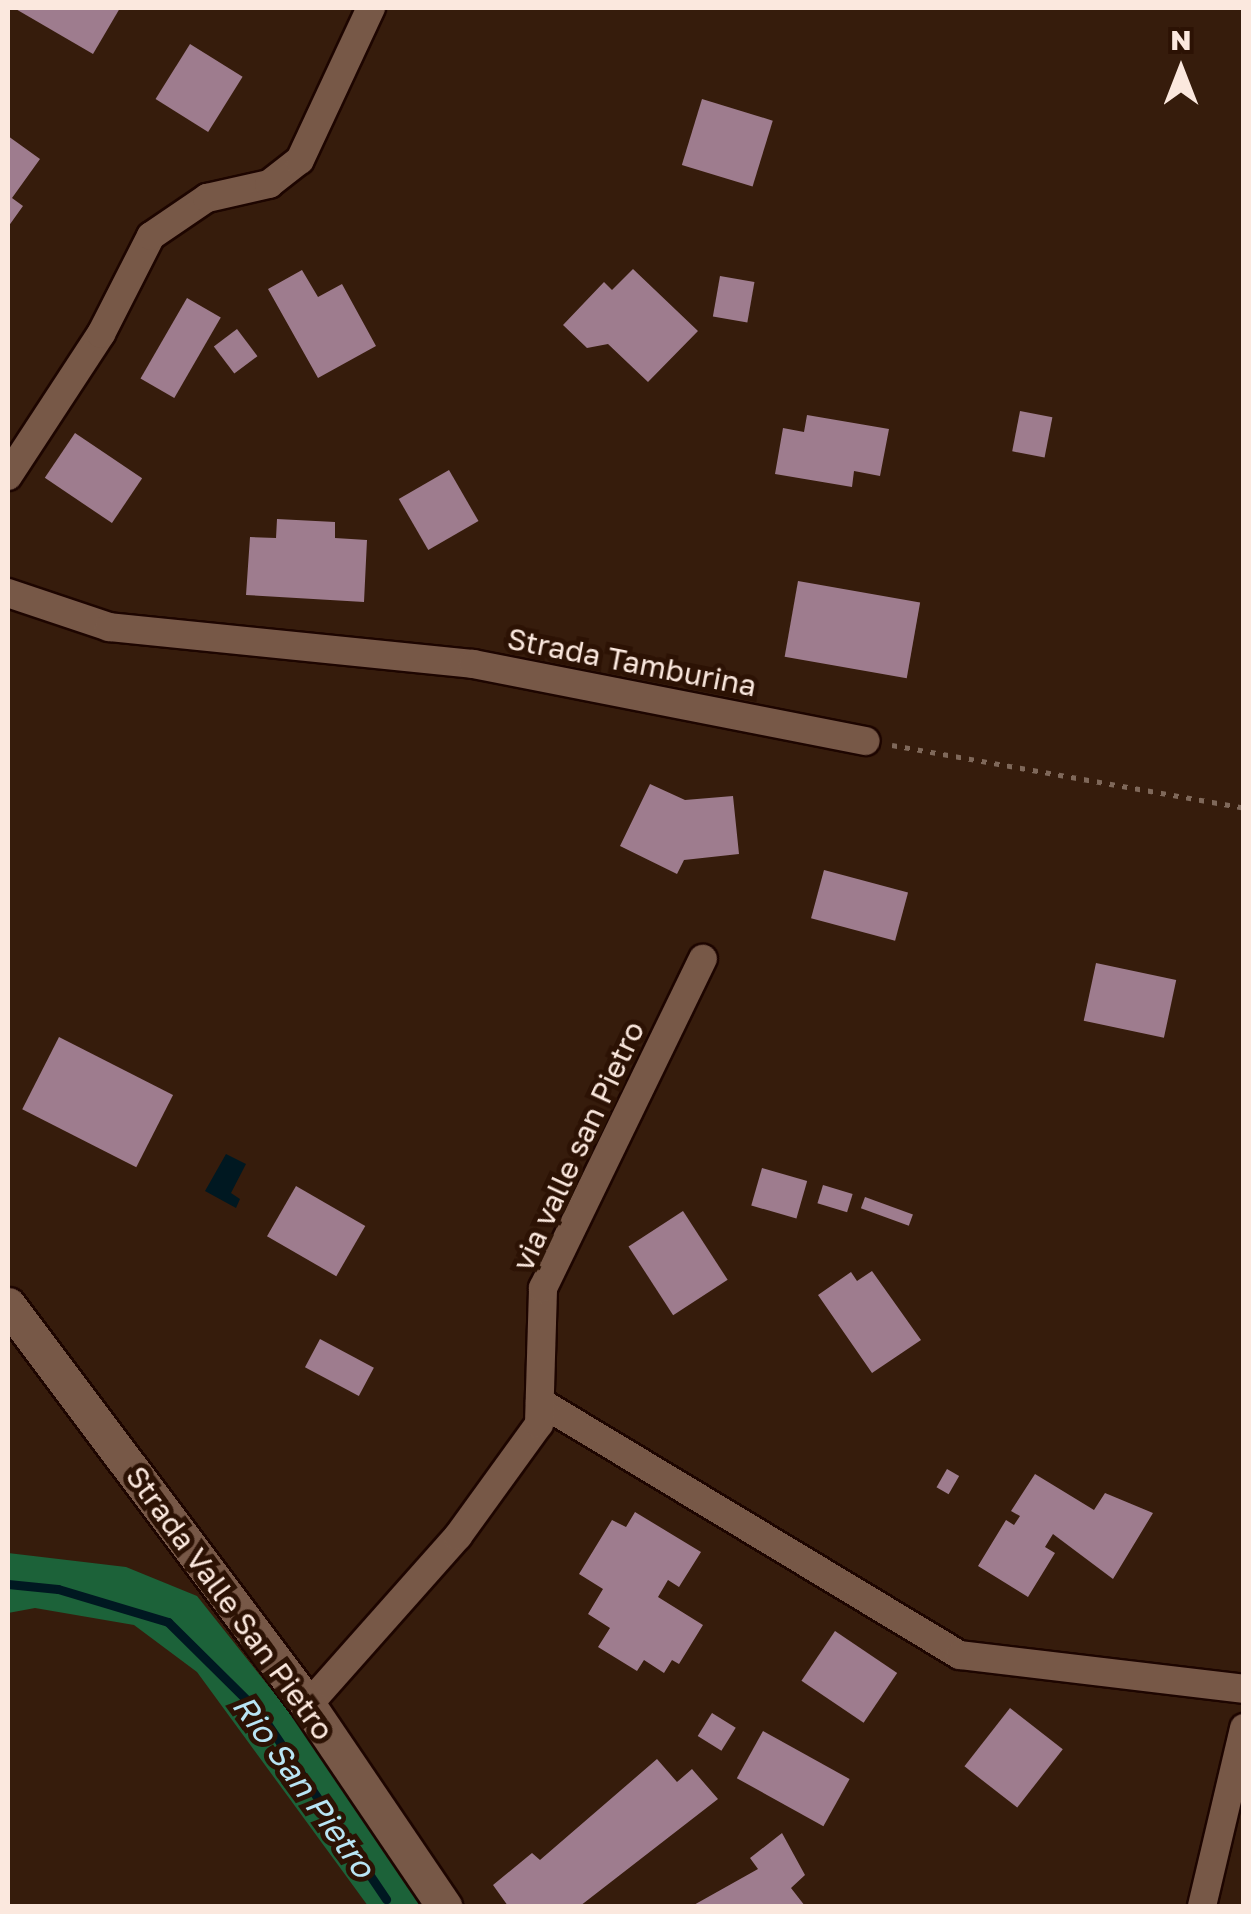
<!DOCTYPE html>
<style>
body{margin:0}
#map{position:relative;width:1251px;height:1914px;overflow:hidden;background:#361c0c;font-family:"Golos Text",sans-serif}
div>[style]{position:absolute}
[style*='--x']{left:calc(var(--x)*1px);top:calc(var(--y)*1px);width:calc(var(--w)*1px);rotate:calc(var(--a)*1deg)}
.forest>*{inset:0;background:#1c6239}
.water>*{inset:0;background:#001821}
.stream>*{height:9px;margin:-4.5px;padding:0 4.5px;transform-origin:4.5px;border-radius:4.5px;background:#001821}
.building>*{inset:0;background:#9e7c8e;transform-origin:0 0}
.path>*{height:5px;margin-top:-2.5px;transform-origin:0;background:repeating-linear-gradient(90deg,#7f685a 0 5px,transparent 0 13px)}
.roads{filter:drop-shadow(2px 0 #1d0500) drop-shadow(-2px 0 #1d0500) drop-shadow(0 2px #1d0500) drop-shadow(0 -2px #1d0500)}
.minor>*{height:28px;margin:-14px;padding:0 14px;transform-origin:14px;border-radius:14px;background:#775847}
.tertiary>*{height:35px;margin:-17.5px;padding:0 17.5px;transform-origin:17.5px;border-radius:17.5px;background:#775847}
span{translate:-50% -50%;white-space:nowrap;text-align:center;line-height:1.15;-webkit-text-stroke:10px #2c1204;paint-order:stroke}
.street-label{font-size:30px;color:#fbe8de}
.water-label{font-size:32px;color:#b8e4f4;font-style:italic}
.frame{position:absolute;inset:0;border:10px solid #fbe8de;pointer-events:none}
.north{position:absolute;left:1131px;top:20px;width:100px;height:100px;-webkit-text-stroke:8px #2c1204;paint-order:stroke;rotate:0deg;font-size:28px;font-weight:700;line-height:40px;text-align:center;color:#fbe8de}
.north::after{content:'';display:block;margin:auto;width:35px;height:45px;background:#fbe8de;clip-path:polygon(50% 0,100% 100%,50% 72%,0 100%)}
</style>
<div id="map">
<div class="forest">
<div style="clip-path:polygon(8px 1553px,126px 1567px,197px 1596px,294px 1718px,423px 1906px,368px 1906px,197px 1672px,134px 1625px,35px 1608px,8px 1613px)"></div>
</div>
<div class="water">
<div style="clip-path:polygon(226px 1154px,246px 1164px,231px 1193px,240px 1199px,236px 1208px,205px 1191px)"></div>
</div>
<div class="stream">
<div style="--x:8;--y:1584;--w:50;--a:5.7"></div>
<div style="--x:58;--y:1589;--w:115;--a:16.7"></div>
<div style="--x:168;--y:1622;--w:129;--a:44.7"></div>
<div style="--x:260;--y:1713;--w:225;--a:55.9"></div>
</div>
<div class="building">
<div style="clip-path:polygon(14px 8px,120px 8px,93px 54px)"></div>
<div style="left:190px;top:44px;width:62px;height:65px;rotate:32deg"></div>
<div style="left:702px;top:99px;width:74px;height:69px;rotate:17deg"></div>
<div style="clip-path:polygon(8px 136px,40px 159px,12px 198px,23px 206px,8px 227px)"></div>
<div style="clip-path:polygon(633px 269px,698px 331px,648px 382px,608px 344px,587px 348px,563px 325px,604px 282px,612px 290px)"></div>
<div style="clip-path:polygon(302px 270px,318px 297px,342px 284px,376px 346px,318px 378px,268px 289px)"></div>
<div style="left:720px;top:276px;width:35px;height:41px;rotate:10deg"></div>
<div style="left:187px;top:298px;width:39px;height:93px;rotate:30deg"></div>
<div style="left:237px;top:329px;width:34px;height:29px;rotate:53deg"></div>
<div style="left:1020px;top:411px;width:33px;height:41px;rotate:11deg"></div>
<div style="clip-path:polygon(807px 415px,889px 429px,880px 476px,854px 471px,852px 487px,775px 474px,783px 428px,804px 432px)"></div>
<div style="left:75px;top:433px;width:81px;height:54px;rotate:34deg"></div>
<div style="left:449px;top:470px;width:59px;height:58px;rotate:60deg"></div>
<div style="clip-path:polygon(277px 519px,335px 522px,335px 538px,367px 540px,364px 602px,246px 595px,250px 537px,276px 538px)"></div>
<div style="left:798px;top:581px;width:124px;height:77px;rotate:10deg"></div>
<div style="clip-path:polygon(650px 784px,685px 800px,733px 796px,739px 854px,684px 860px,677px 874px,620px 846px)"></div>
<div style="left:824px;top:870px;width:87px;height:50px;rotate:15deg"></div>
<div style="left:1096px;top:963px;width:82px;height:59px;rotate:12deg"></div>
<div style="left:59px;top:1037px;width:128px;height:81px;rotate:27deg"></div>
<div style="left:762px;top:1168px;width:47px;height:39px;rotate:16deg"></div>
<div style="left:823px;top:1185px;width:31px;height:19px;rotate:17deg"></div>
<div style="left:296px;top:1186px;width:80px;height:58px;rotate:30deg"></div>
<div style="left:865px;top:1197px;width:51px;height:12px;rotate:20deg"></div>
<div style="left:683px;top:1211px;width:82px;height:65px;rotate:57deg"></div>
<div style="clip-path:polygon(872px 1271px,921px 1340px,872px 1373px,818px 1295px,851px 1272px,857px 1281px)"></div>
<div style="left:320px;top:1339px;width:61px;height:32px;rotate:28deg"></div>
<div style="left:947px;top:1469px;width:14px;height:21px;rotate:30deg"></div>
<div style="clip-path:polygon(1035px 1474px,1094px 1510px,1105px 1493px,1153px 1513px,1113px 1579px,1053px 1534px,1045px 1547px,1055px 1553px,1028px 1597px,978px 1566px,1006px 1520px,1014px 1525px,1020px 1516px,1011px 1511px)"></div>
<div style="clip-path:polygon(635px 1512px,701px 1552px,679px 1587px,668px 1580px,658px 1597px,703px 1625px,679px 1664px,672px 1660px,664px 1673px,644px 1660px,637px 1671px,598px 1647px,610px 1628px,588px 1614px,603px 1589px,579px 1574px,612px 1520px,626px 1527px)"></div>
<div style="left:835px;top:1631px;width:75px;height:60px;rotate:34deg"></div>
<div style="left:1010px;top:1708px;width:67px;height:74px;rotate:38deg"></div>
<div style="left:712px;top:1713px;width:28px;height:27px;rotate:32deg"></div>
<div style="left:763px;top:1731px;width:99px;height:54px;rotate:29deg"></div>
<div style="clip-path:polygon(657px 1759px,677px 1782px,692px 1769px,718px 1799px,580px 1906px,508px 1906px,493px 1885px,532px 1853px,540px 1860px)"></div>
<div style="clip-path:polygon(782px 1833px,805px 1875px,791px 1888px,805px 1906px,692px 1906px,758px 1869px,750px 1858px)"></div>
</div>
<div class="path">
<div style="--x:892;--y:745;--w:358;--a:10.1"></div>
</div>
<div class="roads">
<div class="minor">
<div style="--x:8;--y:476;--w:170;--a:-56.8"></div>
<div style="--x:101;--y:334;--w:110;--a:-63"></div>
<div style="--x:151;--y:236;--w:68;--a:-34.2"></div>
<div style="--x:207;--y:198;--w:64;--a:-12.7"></div>
<div style="--x:269;--y:184;--w:39;--a:-38"></div>
<div style="--x:300;--y:160;--w:168;--a:-65"></div>
<div style="--x:8;--y:593;--w:107;--a:18.6"></div>
<div style="--x:109;--y:627;--w:366;--a:5.8"></div>
<div style="--x:473;--y:664;--w:400;--a:11.1"></div>
<div style="--x:540;--y:1402;--w:490;--a:31.1"></div>
<div style="--x:960;--y:1655;--w:286;--a:6.8"></div>
<div style="--x:308;--y:1705;--w:226;--a:-48.4"></div>
<div style="--x:458;--y:1536;--w:138;--a:-54.1"></div>
<div style="--x:539;--y:1424;--w:136;--a:-88.3"></div>
<div style="--x:543;--y:1288;--w:366;--a:-64.1"></div>
<div style="--x:1202;--y:1906;--w:183;--a:-76.7"></div>
</div>
<div class="tertiary">
<div style="--x:8;--y:1305;--w:500;--a:53.1"></div>
<div style="--x:308;--y:1705;--w:243;--a:55.9"></div>
</div>
</div>
<div class="street-label">
<span style="left:632px;top:662px;rotate:11deg">Strada Tamburina</span>
<span style="left:578px;top:1146px;rotate:-65deg">via valle san Pietro</span>
<span style="left:230px;top:1603px;rotate:54deg">Strada Valle San Pietro</span>
</div>
<div class="water-label">
<span style="left:304px;top:1786px;rotate:54deg">Rio San Pietro</span>
</div>
<div class="frame"></div>
<div class="north">N</div>
</div>
